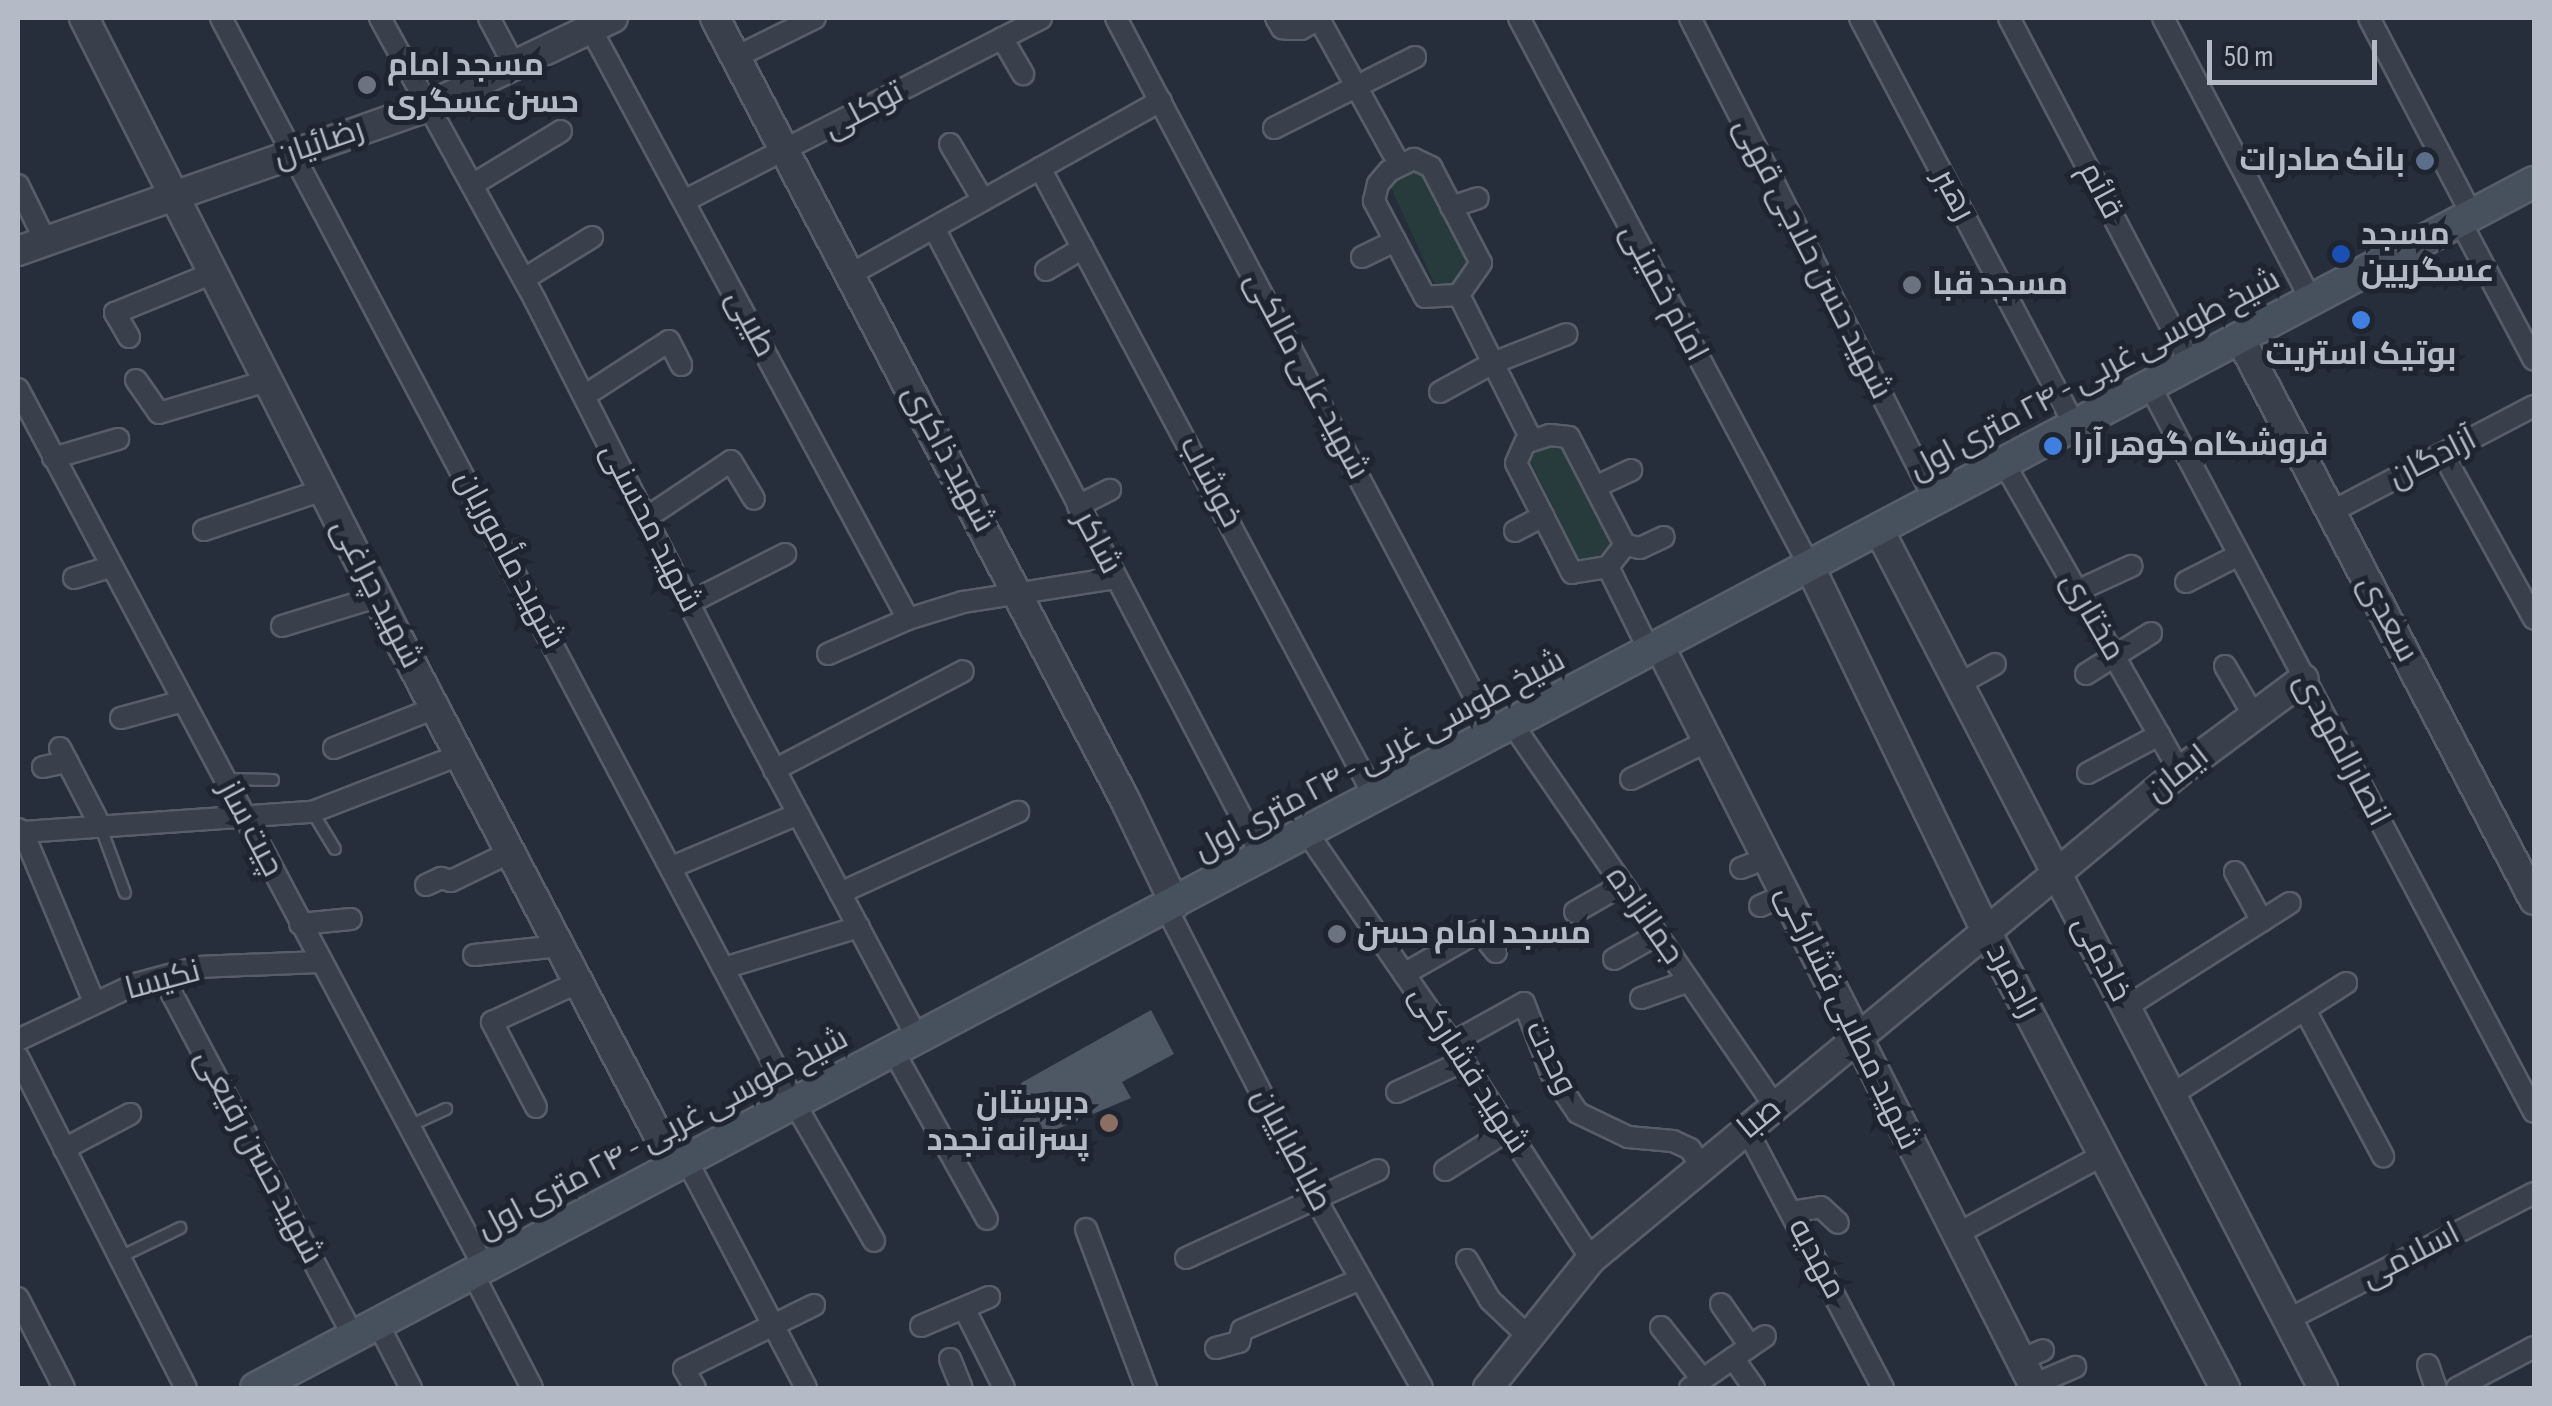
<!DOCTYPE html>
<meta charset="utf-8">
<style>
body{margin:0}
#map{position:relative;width:2552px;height:1406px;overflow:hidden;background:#252e3a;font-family:"Sofia Sans Condensed",Cairo,sans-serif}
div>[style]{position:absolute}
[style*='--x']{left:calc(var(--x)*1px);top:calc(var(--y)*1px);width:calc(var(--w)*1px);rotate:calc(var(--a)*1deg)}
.green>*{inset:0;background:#283b3c}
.building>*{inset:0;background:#4e5865}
.roads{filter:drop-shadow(2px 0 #575e69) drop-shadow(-2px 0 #575e69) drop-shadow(0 2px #575e69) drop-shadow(0 -2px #575e69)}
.service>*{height:10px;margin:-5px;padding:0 5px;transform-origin:5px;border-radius:5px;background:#39404b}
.minor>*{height:20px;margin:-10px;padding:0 10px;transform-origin:10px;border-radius:10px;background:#39404b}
.tertiary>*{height:28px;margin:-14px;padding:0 14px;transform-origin:14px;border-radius:14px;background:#39404b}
.secondary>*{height:30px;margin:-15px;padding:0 15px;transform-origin:15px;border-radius:15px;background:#47505d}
.dots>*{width:28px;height:28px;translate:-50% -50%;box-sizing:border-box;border:5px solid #1e2530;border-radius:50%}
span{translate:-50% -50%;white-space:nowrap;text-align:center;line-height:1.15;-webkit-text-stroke:10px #1e2530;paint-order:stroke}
.poi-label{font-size:32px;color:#b5bbc6;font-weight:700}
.left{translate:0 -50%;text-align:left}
.right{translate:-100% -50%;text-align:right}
.street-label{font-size:32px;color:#b5bbc6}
.frame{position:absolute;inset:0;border:20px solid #b5bbc6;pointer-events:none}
.scale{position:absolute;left:2207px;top:40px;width:170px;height:45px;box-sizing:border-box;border:5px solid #b5bbc6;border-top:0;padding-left:12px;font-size:30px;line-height:35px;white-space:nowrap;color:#b5bbc6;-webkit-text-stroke:8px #1e2530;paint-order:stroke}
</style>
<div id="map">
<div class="green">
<div style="clip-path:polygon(1409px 170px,1420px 170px,1469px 267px,1452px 285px,1438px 291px,1389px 183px)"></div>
<div style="clip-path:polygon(1549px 444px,1563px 444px,1614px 542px,1596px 559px,1580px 561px,1530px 460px,1538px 449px)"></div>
</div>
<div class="building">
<div style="clip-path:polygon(1151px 1010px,1174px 1054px,1122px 1082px,1131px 1098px,1045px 1134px,1039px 1121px,1026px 1127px,1014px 1105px,1026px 1098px,1021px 1083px)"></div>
</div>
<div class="roads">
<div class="service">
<div style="--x:224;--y:779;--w:49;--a:1.2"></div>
<div style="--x:313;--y:813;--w:42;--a:58.6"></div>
<div style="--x:101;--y:828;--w:69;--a:69.7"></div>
<div style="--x:409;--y:1126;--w:41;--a:-24.7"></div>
<div style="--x:120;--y:1257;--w:67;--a:-25.8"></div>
</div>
<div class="minor">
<div style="--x:221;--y:18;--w:1228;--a:62.14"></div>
<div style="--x:795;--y:1104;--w:158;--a:60"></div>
<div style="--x:380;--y:18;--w:322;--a:61.2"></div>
<div style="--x:535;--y:300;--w:460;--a:63.1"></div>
<div style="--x:743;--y:710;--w:373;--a:62"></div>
<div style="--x:489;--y:18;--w:53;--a:62"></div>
<div style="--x:585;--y:18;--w:682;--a:61.74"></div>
<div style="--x:1116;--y:18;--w:811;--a:62.14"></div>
<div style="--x:1276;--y:18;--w:12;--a:59"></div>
<div style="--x:1282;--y:28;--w:8;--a:7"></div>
<div style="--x:1290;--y:29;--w:11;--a:0"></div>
<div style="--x:1301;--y:29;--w:23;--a:-29"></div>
<div style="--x:1519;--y:18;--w:621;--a:62.07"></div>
<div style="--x:1690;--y:18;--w:541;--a:63.06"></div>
<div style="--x:1860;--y:18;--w:461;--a:62.2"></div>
<div style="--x:2009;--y:18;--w:391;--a:62.3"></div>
<div style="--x:2163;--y:18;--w:318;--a:62.3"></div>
<div style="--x:2369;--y:18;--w:222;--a:62.4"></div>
<div style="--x:1319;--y:19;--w:166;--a:61.1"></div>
<div style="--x:1002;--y:38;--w:42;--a:59.7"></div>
<div style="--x:736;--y:57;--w:88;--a:-26.3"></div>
<div style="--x:1274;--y:128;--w:158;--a:-26.7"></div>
<div style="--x:950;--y:144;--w:65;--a:59.5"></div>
<div style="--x:1414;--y:159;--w:19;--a:25"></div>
<div style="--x:1431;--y:167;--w:108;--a:62.5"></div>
<div style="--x:1481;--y:263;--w:39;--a:125"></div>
<div style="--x:1459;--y:295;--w:34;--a:177"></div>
<div style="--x:1425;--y:297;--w:109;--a:-118"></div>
<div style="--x:1374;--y:201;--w:17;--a:-77"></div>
<div style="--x:1378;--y:184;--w:17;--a:-50"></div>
<div style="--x:1389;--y:171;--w:28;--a:-26"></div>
<div style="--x:1040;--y:168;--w:715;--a:61.97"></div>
<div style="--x:18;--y:185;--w:61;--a:63.9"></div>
<div style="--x:472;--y:185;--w:104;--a:-31.2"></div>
<div style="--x:684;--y:201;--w:401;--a:-27.1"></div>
<div style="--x:1451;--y:207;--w:28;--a:-18"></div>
<div style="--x:2460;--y:221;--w:157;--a:62"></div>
<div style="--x:934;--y:228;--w:711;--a:62.43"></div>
<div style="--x:1362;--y:257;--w:37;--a:-26"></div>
<div style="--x:1046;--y:270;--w:43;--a:-30.7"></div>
<div style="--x:851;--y:274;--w:355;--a:-29.2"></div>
<div style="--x:524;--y:279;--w:80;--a:-31.7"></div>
<div style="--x:1459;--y:295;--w:161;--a:63.4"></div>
<div style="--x:129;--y:337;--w:28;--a:-120"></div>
<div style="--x:115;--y:313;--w:106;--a:-22.2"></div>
<div style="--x:136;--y:380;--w:40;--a:55.1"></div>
<div style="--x:159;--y:413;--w:113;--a:-16.5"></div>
<div style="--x:2150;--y:386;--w:821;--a:62.12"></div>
<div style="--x:18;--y:389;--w:994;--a:62.04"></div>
<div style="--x:1440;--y:392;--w:60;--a:-28.7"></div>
<div style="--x:1493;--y:363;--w:79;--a:-21.4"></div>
<div style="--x:584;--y:396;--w:101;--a:-32.9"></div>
<div style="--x:669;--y:341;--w:27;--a:63"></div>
<div style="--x:1550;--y:435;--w:19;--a:6"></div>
<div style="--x:1569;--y:437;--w:122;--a:62.6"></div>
<div style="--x:1625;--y:545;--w:28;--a:128"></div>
<div style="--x:1608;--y:567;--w:36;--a:171"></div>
<div style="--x:1572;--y:573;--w:123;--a:-117"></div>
<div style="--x:1516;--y:463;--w:22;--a:-66"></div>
<div style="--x:1525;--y:443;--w:26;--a:-18"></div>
<div style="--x:2443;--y:454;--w:188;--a:61.1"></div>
<div style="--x:53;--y:458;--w:68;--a:-16.3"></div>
<div style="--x:2004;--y:463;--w:355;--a:60.3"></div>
<div style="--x:1595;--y:487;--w:40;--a:-25"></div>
<div style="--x:1078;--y:506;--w:36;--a:-27"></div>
<div style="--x:2331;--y:512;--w:229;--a:-27.6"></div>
<div style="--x:646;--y:518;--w:102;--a:-33.8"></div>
<div style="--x:731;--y:461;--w:44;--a:58.8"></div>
<div style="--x:204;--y:530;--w:126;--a:-18.6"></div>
<div style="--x:1515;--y:531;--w:32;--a:-28"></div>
<div style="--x:1625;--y:545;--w:15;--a:11"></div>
<div style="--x:1640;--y:548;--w:26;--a:-25"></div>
<div style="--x:1608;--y:567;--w:95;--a:63.7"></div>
<div style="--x:74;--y:578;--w:39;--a:-17"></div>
<div style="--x:2186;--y:582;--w:59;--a:-27"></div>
<div style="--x:2077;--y:591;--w:60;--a:-24.8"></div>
<div style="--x:689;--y:603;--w:108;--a:-27"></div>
<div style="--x:282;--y:626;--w:99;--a:-17"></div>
<div style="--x:828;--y:654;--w:87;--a:-23.6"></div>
<div style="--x:908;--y:619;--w:58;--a:-17.2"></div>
<div style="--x:963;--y:602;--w:155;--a:-8.9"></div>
<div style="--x:2225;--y:666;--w:58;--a:59.9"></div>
<div style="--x:2086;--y:674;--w:77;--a:-32.2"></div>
<div style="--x:1959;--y:684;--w:41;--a:-29.1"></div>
<div style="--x:121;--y:718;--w:64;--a:-15.3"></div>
<div style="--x:1513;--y:725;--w:462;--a:55.5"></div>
<div style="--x:60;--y:748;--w:89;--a:62.6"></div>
<div style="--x:334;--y:748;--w:109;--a:-21.6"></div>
<div style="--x:43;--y:767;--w:25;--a:-12"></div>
<div style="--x:774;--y:770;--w:213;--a:-27.6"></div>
<div style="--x:2088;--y:773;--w:81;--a:-28.2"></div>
<div style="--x:1631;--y:779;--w:86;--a:-26.3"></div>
<div style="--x:18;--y:829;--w:6;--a:31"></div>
<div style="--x:23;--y:832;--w:290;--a:-4"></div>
<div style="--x:312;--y:812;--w:159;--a:-21.1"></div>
<div style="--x:23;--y:832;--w:184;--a:67.3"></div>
<div style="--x:1308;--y:834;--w:242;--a:55.5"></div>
<div style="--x:1445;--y:1033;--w:269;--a:57.1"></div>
<div style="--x:672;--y:867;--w:137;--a:-22.8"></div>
<div style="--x:1741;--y:868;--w:28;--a:-21"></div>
<div style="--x:2235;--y:872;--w:56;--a:61.1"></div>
<div style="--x:426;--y:885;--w:17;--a:-25"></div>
<div style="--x:441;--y:878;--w:10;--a:17"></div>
<div style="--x:451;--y:881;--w:67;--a:-25.8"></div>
<div style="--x:840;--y:893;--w:196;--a:-24.5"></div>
<div style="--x:1760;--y:906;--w:27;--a:-24"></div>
<div style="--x:1167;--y:909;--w:322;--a:62.9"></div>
<div style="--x:1314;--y:1196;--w:220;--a:60.6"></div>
<div style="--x:1575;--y:912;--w:54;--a:-29.9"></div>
<div style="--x:300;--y:924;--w:51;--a:-5.6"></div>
<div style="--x:474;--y:955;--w:86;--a:-6"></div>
<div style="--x:1614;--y:959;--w:49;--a:-29.2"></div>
<div style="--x:724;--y:968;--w:141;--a:-16.9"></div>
<div style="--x:1404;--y:974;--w:86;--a:-29.8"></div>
<div style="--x:1479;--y:931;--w:27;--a:51"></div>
<div style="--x:163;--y:977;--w:408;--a:62.1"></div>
<div style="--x:1641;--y:998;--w:51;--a:-19.5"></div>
<div style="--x:2126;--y:1007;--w:194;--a:-32.4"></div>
<div style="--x:2305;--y:1010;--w:166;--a:61.9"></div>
<div style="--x:18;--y:1040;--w:131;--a:-25.4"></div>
<div style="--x:136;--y:984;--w:64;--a:-15.3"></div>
<div style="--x:198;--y:967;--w:121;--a:-2.4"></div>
<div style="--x:1452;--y:1043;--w:82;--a:-29.1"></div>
<div style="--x:1524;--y:1003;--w:75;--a:68.9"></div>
<div style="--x:1551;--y:1073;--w:48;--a:56"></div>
<div style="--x:1578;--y:1113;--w:55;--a:25.6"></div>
<div style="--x:1628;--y:1137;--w:45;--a:5.1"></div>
<div style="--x:1673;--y:1141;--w:19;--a:25"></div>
<div style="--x:1690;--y:1149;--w:22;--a:56"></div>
<div style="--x:894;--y:1052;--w:191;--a:60.9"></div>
<div style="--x:18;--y:1057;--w:371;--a:63.1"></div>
<div style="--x:1397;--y:1092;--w:74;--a:-24.8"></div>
<div style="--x:2171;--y:1095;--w:208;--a:-32.6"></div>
<div style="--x:536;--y:1107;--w:96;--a:-117.4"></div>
<div style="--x:492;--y:1022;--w:96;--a:-24.7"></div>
<div style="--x:1747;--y:1130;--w:292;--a:62.2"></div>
<div style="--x:64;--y:1149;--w:75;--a:-27.9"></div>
<div style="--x:687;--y:1161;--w:256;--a:62.3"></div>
<div style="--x:1445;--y:1170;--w:75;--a:-32.4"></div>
<div style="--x:1791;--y:1212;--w:30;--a:-9"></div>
<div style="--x:1821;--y:1207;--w:23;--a:43"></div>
<div style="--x:1086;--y:1229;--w:170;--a:69.3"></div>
<div style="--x:1955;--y:1235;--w:168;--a:-28.4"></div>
<div style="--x:1186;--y:1258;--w:211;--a:-24.6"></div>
<div style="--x:1467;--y:1260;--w:46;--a:60.1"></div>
<div style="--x:1490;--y:1300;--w:54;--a:43.5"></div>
<div style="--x:473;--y:1274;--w:128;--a:62.6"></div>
<div style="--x:18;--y:1298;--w:101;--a:62.9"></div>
<div style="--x:1721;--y:1304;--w:51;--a:55.4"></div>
<div style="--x:964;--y:1308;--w:89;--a:63.4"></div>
<div style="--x:2287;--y:1320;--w:278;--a:-27.2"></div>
<div style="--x:378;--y:1324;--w:72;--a:62.7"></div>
<div style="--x:921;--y:1326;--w:74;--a:-23.1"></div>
<div style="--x:1661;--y:1327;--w:66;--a:51.7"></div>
<div style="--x:1216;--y:1348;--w:24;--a:-15"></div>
<div style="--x:1239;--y:1342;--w:12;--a:-76"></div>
<div style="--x:1242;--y:1330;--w:129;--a:-23.2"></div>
<div style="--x:1733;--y:1358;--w:37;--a:55"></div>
<div style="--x:950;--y:1359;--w:31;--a:68"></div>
<div style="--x:2020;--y:1360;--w:25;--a:-23"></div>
<div style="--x:2428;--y:1365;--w:24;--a:71"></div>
<div style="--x:2033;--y:1385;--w:46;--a:-23.2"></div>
<div style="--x:695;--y:1388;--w:22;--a:-120"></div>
<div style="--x:684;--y:1369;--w:145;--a:-26.2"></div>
<div style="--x:1690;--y:1388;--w:91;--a:-34.7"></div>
<div style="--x:2457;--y:1388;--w:87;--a:-28"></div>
</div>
<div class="tertiary">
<div style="--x:84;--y:18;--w:691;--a:63.14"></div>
<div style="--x:396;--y:634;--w:602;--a:62.37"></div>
<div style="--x:715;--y:18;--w:883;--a:62.33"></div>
<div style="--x:1125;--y:800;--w:115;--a:64.3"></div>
<div style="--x:18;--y:251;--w:436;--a:-19.4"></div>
<div style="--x:429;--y:106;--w:204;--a:-25.6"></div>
<div style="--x:2240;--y:338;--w:634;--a:62.38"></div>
<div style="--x:1879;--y:530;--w:966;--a:62.64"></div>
<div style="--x:1810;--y:567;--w:404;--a:64.2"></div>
<div style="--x:1986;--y:931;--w:516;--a:62.39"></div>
<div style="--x:1660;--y:647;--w:830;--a:63.16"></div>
<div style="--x:1488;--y:1388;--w:165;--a:-51.4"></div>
<div style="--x:1591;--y:1259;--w:765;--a:-39.64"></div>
<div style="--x:2180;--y:771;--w:154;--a:-36.6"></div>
</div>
<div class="secondary">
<div style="--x:256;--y:1388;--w:2578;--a:-27.9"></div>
</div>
</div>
<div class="dots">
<div style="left:367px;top:85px;background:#6b7280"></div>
<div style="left:2425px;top:161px;background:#5c6f8a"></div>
<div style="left:2341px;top:254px;background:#1a4fb4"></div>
<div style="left:1912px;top:285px;background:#6b7280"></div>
<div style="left:2361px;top:320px;background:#3f7fe0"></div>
<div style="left:2053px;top:446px;background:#3f7fe0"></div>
<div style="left:1337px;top:934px;background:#6b7280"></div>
<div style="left:1109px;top:1123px;background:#8d6e63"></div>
</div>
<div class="poi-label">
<span class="left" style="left:387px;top:85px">مسجد امام<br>حسن عسگری</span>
<span class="right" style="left:2405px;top:161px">بانک صادرات</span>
<span class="left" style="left:2361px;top:254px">مسجد<br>عسگریین</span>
<span class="left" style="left:1932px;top:285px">مسجد قبا</span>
<span style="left:2361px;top:355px">بوتیک استریت</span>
<span class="left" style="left:2073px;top:446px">فروشگاه گوهر آرا</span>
<span class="left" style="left:1357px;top:934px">مسجد امام حسن</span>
<span class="right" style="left:1089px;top:1123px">دبرستان<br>پسرانه تجدد</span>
</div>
<div class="street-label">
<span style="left:864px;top:111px;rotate:-28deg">توکلی</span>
<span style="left:319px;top:144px;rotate:-19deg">رضائیان</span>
<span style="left:2100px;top:191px;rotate:62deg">قائم</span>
<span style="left:1953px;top:195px;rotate:62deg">رهبر</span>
<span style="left:1812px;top:259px;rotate:63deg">شهید حسن حلاجی قهی</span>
<span style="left:1663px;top:293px;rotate:62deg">امام خمینی</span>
<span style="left:750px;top:324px;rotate:62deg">طیبی</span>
<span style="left:2095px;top:375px;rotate:-28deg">شیخ طوسی غربی - ۲۴ متری اول</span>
<span style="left:1306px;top:376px;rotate:62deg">شهید علی مالکی</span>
<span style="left:948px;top:459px;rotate:62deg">شهید ذاکری</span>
<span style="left:2433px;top:459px;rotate:-27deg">آزادگان</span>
<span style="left:1210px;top:482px;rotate:62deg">خوشاب</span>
<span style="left:650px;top:528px;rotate:63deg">شهید محسنی</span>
<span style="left:1097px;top:543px;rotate:62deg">شاکر</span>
<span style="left:509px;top:560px;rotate:62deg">شهید مأموریان</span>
<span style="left:376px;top:594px;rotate:63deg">شهید چراغی</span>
<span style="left:2092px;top:617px;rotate:60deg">مختاری</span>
<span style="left:2387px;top:619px;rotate:62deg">سعدی</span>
<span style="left:2341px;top:750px;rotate:62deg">انصارالمهدی</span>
<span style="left:1380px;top:756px;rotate:-28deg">شیخ طوسی غربی - ۲۴ متری اول</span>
<span style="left:2178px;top:774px;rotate:-38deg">ایمان</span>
<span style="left:250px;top:829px;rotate:62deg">چیت ساز</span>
<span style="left:1644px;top:916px;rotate:55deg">جمالزاده</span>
<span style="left:2101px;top:959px;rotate:63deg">خادمی</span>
<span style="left:163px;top:981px;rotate:-15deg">نکیسا</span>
<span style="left:2012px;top:981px;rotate:62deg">رادمرد</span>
<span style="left:1847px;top:1018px;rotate:64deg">شهید مطلبی فشارکی</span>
<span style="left:1550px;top:1058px;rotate:64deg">وحدت</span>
<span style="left:1468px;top:1070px;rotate:57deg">شهید فشارکی</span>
<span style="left:1760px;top:1119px;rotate:-40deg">صبا</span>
<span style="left:663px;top:1134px;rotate:-28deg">شیخ طوسی غربی - ۲۴ متری اول</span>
<span style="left:1291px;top:1150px;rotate:62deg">طباطباییان</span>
<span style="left:258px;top:1157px;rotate:62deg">شهید حسن رفیعی</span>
<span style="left:2411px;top:1256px;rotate:-27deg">اسلامی</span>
<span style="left:1816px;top:1259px;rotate:62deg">مهدیه</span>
</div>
<div class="frame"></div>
<div class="scale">50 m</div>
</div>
